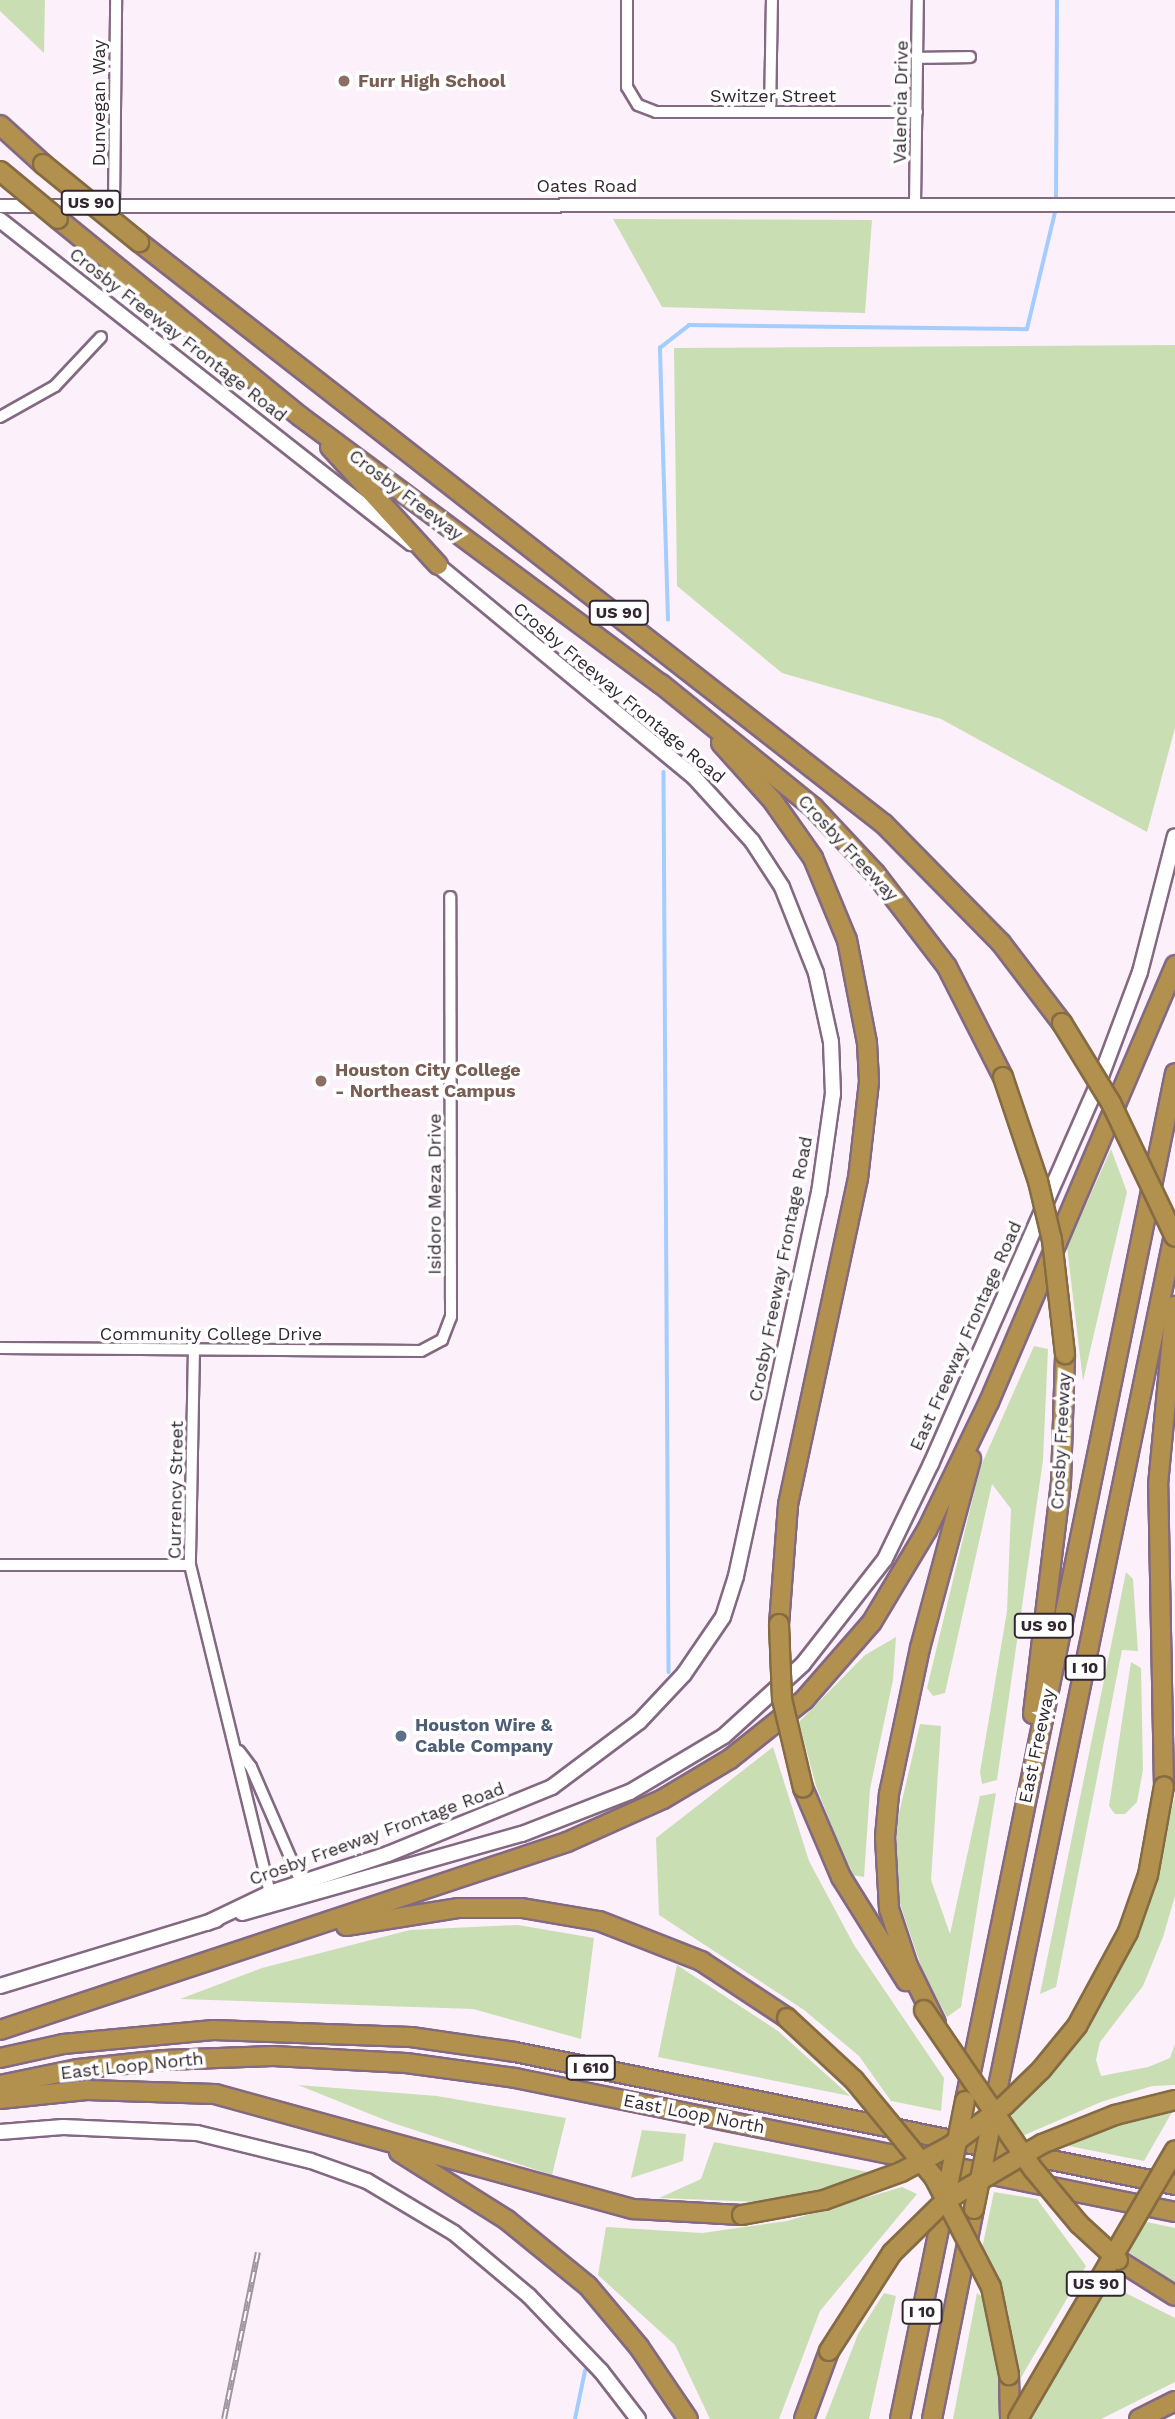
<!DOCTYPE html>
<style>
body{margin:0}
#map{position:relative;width:1175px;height:2419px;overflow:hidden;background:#fcf0fb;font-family:"Work Sans",sans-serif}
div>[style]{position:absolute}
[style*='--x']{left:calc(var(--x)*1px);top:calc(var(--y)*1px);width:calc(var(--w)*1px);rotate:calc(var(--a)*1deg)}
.green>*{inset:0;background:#cadeb4}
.stream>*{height:3.5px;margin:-1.75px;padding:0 1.75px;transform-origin:1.75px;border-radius:1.75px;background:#a4ccfd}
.roads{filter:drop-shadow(2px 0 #836981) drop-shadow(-2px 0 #836981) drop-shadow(0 2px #836981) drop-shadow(0 -2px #836981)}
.minor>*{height:10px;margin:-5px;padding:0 5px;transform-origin:5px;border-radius:5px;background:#fff}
.tertiary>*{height:12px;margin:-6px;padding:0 6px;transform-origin:6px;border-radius:6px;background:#fff}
.secondary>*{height:14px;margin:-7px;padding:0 7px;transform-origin:7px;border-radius:7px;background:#fff}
.motorway>*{height:18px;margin:-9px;padding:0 9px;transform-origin:9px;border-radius:9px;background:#b2904d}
.rail>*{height:6px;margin-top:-3px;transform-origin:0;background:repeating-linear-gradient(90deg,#fff 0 10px,#a0949f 0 20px);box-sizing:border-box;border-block:2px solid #a0949f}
.bridges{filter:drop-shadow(2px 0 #856b43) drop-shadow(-2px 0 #856b43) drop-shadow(0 2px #856b43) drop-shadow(0 -2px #856b43)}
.motorway-bridge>*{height:18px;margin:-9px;padding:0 9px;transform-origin:9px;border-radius:9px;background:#b2904d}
.dots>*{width:19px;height:19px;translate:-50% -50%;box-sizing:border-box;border:4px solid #fff;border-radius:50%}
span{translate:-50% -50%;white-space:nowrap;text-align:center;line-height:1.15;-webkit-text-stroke:7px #fff;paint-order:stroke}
.shield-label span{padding:2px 5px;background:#fff;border:2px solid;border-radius:5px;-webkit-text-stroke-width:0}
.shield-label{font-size:16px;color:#322731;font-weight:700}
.education-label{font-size:18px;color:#785e54;font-weight:700}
.left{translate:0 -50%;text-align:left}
.street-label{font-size:18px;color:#322731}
.service-label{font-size:18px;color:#4e5e75;font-weight:700}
</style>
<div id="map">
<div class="green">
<div style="clip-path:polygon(0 0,45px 0,44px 53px,0 11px)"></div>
<div style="clip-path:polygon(613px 219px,872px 220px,865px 313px,662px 307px)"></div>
<div style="clip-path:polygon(1175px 345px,1175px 728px,1147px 832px,941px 719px,782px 673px,677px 586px,674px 348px)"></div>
<div style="clip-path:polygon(1111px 1149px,1127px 1192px,1083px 1381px,1067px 1247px)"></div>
<div style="clip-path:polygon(1034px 1346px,1048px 1349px,1043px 1460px,997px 1780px,982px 1784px,980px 1772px,1007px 1611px,1011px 1509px,992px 1484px,945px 1693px,933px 1696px,927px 1688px,980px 1468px)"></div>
<div style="clip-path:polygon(1126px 1572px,1133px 1579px,1138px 1651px,1122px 1650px,1056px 1987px,1040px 1994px)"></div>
<div style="clip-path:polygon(896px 1637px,893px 1680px,870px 1789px,864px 1877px,851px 1875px,816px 1786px,799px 1722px,865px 1655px)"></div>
<div style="clip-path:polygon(1131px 1662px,1141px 1668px,1143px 1770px,1137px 1802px,1125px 1814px,1115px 1814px,1109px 1806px)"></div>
<div style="clip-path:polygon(920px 1724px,941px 1726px,931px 1880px,950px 1934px,980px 1796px,996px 1793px,961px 2007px,947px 2017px,923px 1972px,898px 1898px,896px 1826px)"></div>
<div style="clip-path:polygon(773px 1747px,809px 1861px,854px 1945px,944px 2078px,941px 2111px,891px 2101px,859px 2056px,804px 2010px,659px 1915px,656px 1838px)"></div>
<div style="clip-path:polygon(1175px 1796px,1175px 1896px,1163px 1937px,1143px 1986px,1100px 2042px,1096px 2060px,1101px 2076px,1148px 2067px,1170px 2058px,1175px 2044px,1175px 2085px,1152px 2086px,1101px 2102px,1020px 2137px,1008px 2119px,1009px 2110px,1108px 1987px,1144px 1917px)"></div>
<div style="clip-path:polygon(518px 1925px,594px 1938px,581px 2039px,473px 2009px,180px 1999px,262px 1968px,410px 1930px)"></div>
<div style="clip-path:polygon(677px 1965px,778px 2031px,850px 2096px,658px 2057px)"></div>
<div style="clip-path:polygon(298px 2085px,437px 2096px,566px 2118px,552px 2175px,390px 2122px)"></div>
<div style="clip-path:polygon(1175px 2107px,1144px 2161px,1069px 2146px,1069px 2141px,1136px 2115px)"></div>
<div style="clip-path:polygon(642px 2130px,686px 2134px,683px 2161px,631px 2178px)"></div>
<div style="clip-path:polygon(714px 2142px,868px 2172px,826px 2188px,760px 2202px,659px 2198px,701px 2179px)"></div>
<div style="clip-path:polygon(902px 2187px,917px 2194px,820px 2311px,779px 2419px,710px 2419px,675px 2345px,598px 2275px,606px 2227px,702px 2233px,787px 2221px)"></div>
<div style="clip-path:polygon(994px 2192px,1037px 2199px,1086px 2266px,1015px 2388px,1008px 2311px,981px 2253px)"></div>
<div style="clip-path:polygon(1147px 2222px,1175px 2228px,1175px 2284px,1127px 2251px)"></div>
<div style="clip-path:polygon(1108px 2284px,1175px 2318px,1175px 2382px,1101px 2419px,1031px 2419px)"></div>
<div style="clip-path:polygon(884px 2293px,896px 2296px,869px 2419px,825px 2419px,858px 2334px)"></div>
<div style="clip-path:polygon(977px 2293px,982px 2297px,994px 2336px,1003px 2412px,999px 2419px,953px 2419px)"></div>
</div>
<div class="stream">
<div style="--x:1056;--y:201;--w:201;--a:-89.7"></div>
<div style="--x:668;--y:620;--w:272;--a:-91.7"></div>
<div style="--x:660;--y:348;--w:37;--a:-38"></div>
<div style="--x:689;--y:325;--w:338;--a:0.7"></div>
<div style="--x:1027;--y:329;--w:124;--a:-76.5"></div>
<div style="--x:664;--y:772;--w:900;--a:89.68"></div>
<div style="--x:575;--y:2419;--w:49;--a:-78.2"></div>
</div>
<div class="roads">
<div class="minor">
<div style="--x:627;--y:0;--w:87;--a:90"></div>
<div style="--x:627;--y:87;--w:21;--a:59"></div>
<div style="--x:638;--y:105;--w:19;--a:21"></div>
<div style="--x:656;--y:112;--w:261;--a:0"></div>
<div style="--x:917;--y:58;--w:53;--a:-1.1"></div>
<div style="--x:770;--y:112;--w:112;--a:-89"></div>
<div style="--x:915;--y:204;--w:204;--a:-89.2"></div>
<div style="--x:114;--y:206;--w:206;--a:-89.4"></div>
<div style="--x:0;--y:417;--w:63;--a:-29.4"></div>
<div style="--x:55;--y:386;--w:67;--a:-46.8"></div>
<div style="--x:0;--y:1348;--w:421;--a:0.4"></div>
<div style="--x:421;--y:1351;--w:24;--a:-28"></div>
<div style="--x:442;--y:1340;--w:25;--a:-69"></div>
<div style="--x:451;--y:1317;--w:420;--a:-90.1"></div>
<div style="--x:194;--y:1348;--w:217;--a:91.1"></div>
<div style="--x:190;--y:1565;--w:338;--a:76.3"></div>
<div style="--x:0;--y:1565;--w:190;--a:0"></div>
<div style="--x:239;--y:1751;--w:20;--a:53"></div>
<div style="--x:251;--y:1767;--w:125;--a:66.5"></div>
</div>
<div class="tertiary">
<div style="--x:0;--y:206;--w:1175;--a:-0.05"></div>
</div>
<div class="secondary">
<div style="--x:0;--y:220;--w:523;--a:38.16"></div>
<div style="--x:242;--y:1913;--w:291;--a:-15.8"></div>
<div style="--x:522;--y:1834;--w:116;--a:-21.3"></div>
<div style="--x:630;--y:1792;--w:109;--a:-30.8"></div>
<div style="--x:724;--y:1736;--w:107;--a:-42.3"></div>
<div style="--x:803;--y:1664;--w:133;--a:-52"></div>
<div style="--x:885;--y:1559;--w:106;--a:-64.2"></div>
<div style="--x:931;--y:1464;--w:420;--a:-66.3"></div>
<div style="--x:1100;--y:1079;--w:114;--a:-69.5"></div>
<div style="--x:1140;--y:972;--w:140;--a:-75.6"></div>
<div style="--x:207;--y:1923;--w:70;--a:-25.5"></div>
<div style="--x:270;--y:1893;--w:124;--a:-18.3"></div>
<div style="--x:388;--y:1854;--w:177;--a:-22.2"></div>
<div style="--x:552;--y:1787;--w:109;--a:-36.8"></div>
<div style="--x:639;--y:1722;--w:66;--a:-46.8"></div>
<div style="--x:684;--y:1674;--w:69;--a:-55.6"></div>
<div style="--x:723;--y:1617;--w:43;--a:-72.4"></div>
<div style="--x:736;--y:1576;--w:392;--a:-77.8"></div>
<div style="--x:819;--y:1193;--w:100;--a:-82"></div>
<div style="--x:833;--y:1094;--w:52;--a:-92.2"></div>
<div style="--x:831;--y:1042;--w:71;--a:-102.3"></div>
<div style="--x:816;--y:973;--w:92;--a:-111.6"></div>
<div style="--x:782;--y:887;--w:55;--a:-123.1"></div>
<div style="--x:752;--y:841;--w:86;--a:-132.2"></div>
<div style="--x:694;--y:777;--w:340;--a:-140.4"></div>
<div style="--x:0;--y:1986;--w:226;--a:-17"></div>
<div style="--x:0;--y:2132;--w:63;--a:-4.5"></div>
<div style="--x:63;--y:2127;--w:134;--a:2.6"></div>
<div style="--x:197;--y:2133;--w:117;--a:13.8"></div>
<div style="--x:311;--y:2161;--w:59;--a:19.7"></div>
<div style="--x:367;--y:2181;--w:101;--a:30.9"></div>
<div style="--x:454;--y:2233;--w:98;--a:40"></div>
<div style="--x:529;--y:2296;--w:104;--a:46.2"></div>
<div style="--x:601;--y:2371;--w:61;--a:52.4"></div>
</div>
<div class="motorway">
<div style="--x:0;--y:125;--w:58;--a:42.2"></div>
<div style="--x:58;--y:219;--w:313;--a:39.2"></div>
<div style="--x:301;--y:417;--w:448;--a:36.6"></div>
<div style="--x:661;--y:684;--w:196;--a:39"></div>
<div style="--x:813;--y:807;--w:91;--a:46.8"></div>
<div style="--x:875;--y:873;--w:118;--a:52.5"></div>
<div style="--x:947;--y:967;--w:123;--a:63"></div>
<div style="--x:139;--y:242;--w:945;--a:38"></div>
<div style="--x:884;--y:824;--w:167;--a:45.5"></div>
<div style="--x:1001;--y:943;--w:101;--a:52.7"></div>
<div style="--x:330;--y:447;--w:160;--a:47.5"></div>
<div style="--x:721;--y:743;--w:78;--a:48.1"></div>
<div style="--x:773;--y:801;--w:70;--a:54.9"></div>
<div style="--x:813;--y:858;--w:89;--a:67.5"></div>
<div style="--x:847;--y:940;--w:105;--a:79"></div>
<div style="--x:867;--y:1043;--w:39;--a:87"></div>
<div style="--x:869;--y:1082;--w:97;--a:96.5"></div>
<div style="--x:858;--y:1178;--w:334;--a:102.1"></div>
<div style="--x:788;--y:1505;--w:119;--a:94.3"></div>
<div style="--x:1033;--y:1714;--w:233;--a:-83.1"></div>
<div style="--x:1061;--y:1483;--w:129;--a:-88.2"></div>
<div style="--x:1164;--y:1786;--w:301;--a:-91.1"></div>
<div style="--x:1158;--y:1485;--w:180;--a:-84.6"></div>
<div style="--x:803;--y:1788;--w:97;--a:66.9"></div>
<div style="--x:841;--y:1877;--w:123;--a:58"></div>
<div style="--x:346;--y:1926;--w:113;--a:-9.1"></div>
<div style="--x:458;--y:1908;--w:64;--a:0"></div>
<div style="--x:522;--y:1908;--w:78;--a:9.6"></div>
<div style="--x:599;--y:1921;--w:110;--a:21.4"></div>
<div style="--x:701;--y:1961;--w:103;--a:33.5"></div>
<div style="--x:936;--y:2023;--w:64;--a:-116.2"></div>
<div style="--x:908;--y:1966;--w:60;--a:-108.4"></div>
<div style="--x:889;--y:1909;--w:72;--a:-93.2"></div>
<div style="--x:885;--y:1837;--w:43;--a:-84.7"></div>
<div style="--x:889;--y:1794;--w:149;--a:-78"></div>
<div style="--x:920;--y:1648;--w:196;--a:-74.9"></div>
<div style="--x:0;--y:2030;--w:597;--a:-18.34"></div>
<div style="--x:567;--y:1842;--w:105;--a:-24.1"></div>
<div style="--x:663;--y:1799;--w:78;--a:-30.8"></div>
<div style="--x:730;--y:1759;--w:95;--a:-38.6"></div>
<div style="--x:804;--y:1700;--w:103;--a:-48.9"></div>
<div style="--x:872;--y:1622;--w:107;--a:-59.1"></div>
<div style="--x:927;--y:1530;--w:142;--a:-64.2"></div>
<div style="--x:989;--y:1402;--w:475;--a:-66.9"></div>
<div style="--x:0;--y:2058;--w:65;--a:-12.5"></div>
<div style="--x:63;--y:2044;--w:151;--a:-5.3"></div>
<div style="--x:213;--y:2030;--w:198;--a:2"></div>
<div style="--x:411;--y:2037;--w:105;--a:8.2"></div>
<div style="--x:515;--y:2052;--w:673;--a:11.39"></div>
<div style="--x:0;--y:2085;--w:80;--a:-11.6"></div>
<div style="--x:78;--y:2069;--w:86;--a:-6"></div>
<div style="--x:164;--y:2060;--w:109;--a:-2.1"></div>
<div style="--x:273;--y:2056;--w:133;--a:3"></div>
<div style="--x:406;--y:2063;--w:110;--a:7.8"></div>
<div style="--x:515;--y:2078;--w:673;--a:11.48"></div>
<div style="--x:0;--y:2099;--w:87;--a:-5.9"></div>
<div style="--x:87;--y:2090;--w:128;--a:1.8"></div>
<div style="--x:215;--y:2094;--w:434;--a:15.4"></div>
<div style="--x:633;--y:2209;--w:109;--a:3.2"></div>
<div style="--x:965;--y:2101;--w:1049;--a:-78.45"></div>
<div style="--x:994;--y:2106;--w:895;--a:-78.33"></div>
<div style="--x:399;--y:2152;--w:128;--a:32.2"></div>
<div style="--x:507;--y:2220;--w:104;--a:39.2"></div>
<div style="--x:588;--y:2286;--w:80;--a:50.1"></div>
<div style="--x:639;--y:2347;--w:87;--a:55.8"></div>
<div style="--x:1118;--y:2260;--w:67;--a:32.3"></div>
<div style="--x:1009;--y:2375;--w:44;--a:88.7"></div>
<div style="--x:804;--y:2419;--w:72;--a:-69.8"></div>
<div style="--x:900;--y:2419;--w:218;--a:-78.4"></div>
<div style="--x:932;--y:2419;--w:214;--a:-78.7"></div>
<div style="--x:1139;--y:2419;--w:40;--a:-26.6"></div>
</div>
</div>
<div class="rail">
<div style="--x:224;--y:2419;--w:170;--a:-78.5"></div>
</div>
<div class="bridges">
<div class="motorway-bridge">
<div style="--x:43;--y:164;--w:124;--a:39.1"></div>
<div style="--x:0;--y:171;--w:75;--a:39.6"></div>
<div style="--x:1062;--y:1023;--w:94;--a:58.5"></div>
<div style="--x:1111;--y:1103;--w:148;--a:64.5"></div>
<div style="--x:1003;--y:1077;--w:110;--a:71.4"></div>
<div style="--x:1038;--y:1181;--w:61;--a:76.7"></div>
<div style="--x:1052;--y:1240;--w:115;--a:83.5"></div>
<div style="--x:779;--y:1624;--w:75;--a:87.7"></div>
<div style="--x:782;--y:1699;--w:91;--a:76.7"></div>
<div style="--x:924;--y:2010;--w:193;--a:55.6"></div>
<div style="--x:1033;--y:2169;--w:72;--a:50.1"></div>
<div style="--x:1079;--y:2224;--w:53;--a:42.7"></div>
<div style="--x:787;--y:2018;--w:91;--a:42.8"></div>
<div style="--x:854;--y:2080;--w:126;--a:50.5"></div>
<div style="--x:934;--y:2177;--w:124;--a:62.6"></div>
<div style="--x:991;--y:2287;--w:90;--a:78.4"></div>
<div style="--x:945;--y:2201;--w:102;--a:-78.7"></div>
<div style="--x:974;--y:2209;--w:101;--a:-78.6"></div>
<div style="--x:742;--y:2215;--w:83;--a:-10.4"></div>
<div style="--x:824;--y:2200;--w:82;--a:-20"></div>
<div style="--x:901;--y:2172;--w:55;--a:-28"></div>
<div style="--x:950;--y:2146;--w:69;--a:-36.7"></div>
<div style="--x:1005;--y:2105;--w:50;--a:-44.2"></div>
<div style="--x:1041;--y:2070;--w:57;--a:-50.7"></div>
<div style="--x:1077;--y:2026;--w:107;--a:-61.5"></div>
<div style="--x:1128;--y:1932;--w:60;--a:-70.7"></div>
<div style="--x:1148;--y:1875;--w:90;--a:-79.8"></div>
<div style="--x:829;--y:2351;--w:117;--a:-57.3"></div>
<div style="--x:892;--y:2253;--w:74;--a:-44.5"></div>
<div style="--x:945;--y:2201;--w:113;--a:-30.4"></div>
<div style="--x:1042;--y:2144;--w:79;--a:-21.7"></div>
<div style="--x:1115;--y:2115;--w:62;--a:-14"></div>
<div style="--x:1018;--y:2419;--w:311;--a:-59.7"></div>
</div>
</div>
<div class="dots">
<div style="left:344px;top:81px;background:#8d6e63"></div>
<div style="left:321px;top:1081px;background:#8d6e63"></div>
<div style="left:401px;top:1736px;background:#5c6f8a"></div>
</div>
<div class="shield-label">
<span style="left:91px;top:203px">US 90</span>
<span style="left:619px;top:613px">US 90</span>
<span style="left:1044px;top:1626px">US 90</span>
<span style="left:1085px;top:1668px">I 10</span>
<span style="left:591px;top:2068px">I 610</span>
<span style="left:1096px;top:2284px">US 90</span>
<span style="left:922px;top:2312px">I 10</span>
</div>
<div class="education-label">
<span class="left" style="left:358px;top:81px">Furr High School</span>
<span class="left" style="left:335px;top:1081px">Houston City College<br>- Northeast Campus</span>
</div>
<div class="street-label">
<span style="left:773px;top:96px">Switzer Street</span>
<span style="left:901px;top:102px;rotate:-89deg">Valencia Drive</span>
<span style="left:99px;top:103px;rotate:-90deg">Dunvegan Way</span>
<span style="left:587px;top:186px">Oates Road</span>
<span style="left:178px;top:335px;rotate:38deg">Crosby Freeway Frontage Road</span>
<span style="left:406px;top:495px;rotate:37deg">Crosby Freeway</span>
<span style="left:619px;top:693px;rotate:40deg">Crosby Freeway Frontage Road</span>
<span style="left:848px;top:848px;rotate:47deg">Crosby Freeway</span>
<span style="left:435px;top:1194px;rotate:-90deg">Isidoro Meza Drive</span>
<span style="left:781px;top:1269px;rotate:-79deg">Crosby Freeway Frontage Road</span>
<span style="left:211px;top:1334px">Community College Drive</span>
<span style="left:966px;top:1336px;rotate:-66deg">East Freeway Frontage Road</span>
<span style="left:1061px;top:1441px;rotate:-87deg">Crosby Freeway</span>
<span style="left:176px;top:1490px;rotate:-89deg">Currency Street</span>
<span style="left:1037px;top:1746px;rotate:-78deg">East Freeway</span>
<span style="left:377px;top:1834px;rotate:-20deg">Crosby Freeway Frontage Road</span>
<span style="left:132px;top:2066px;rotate:-6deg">East Loop North</span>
<span style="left:694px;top:2114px;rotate:11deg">East Loop North</span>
</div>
<div class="service-label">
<span class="left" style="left:415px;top:1736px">Houston Wire &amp;<br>Cable Company</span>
</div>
</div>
